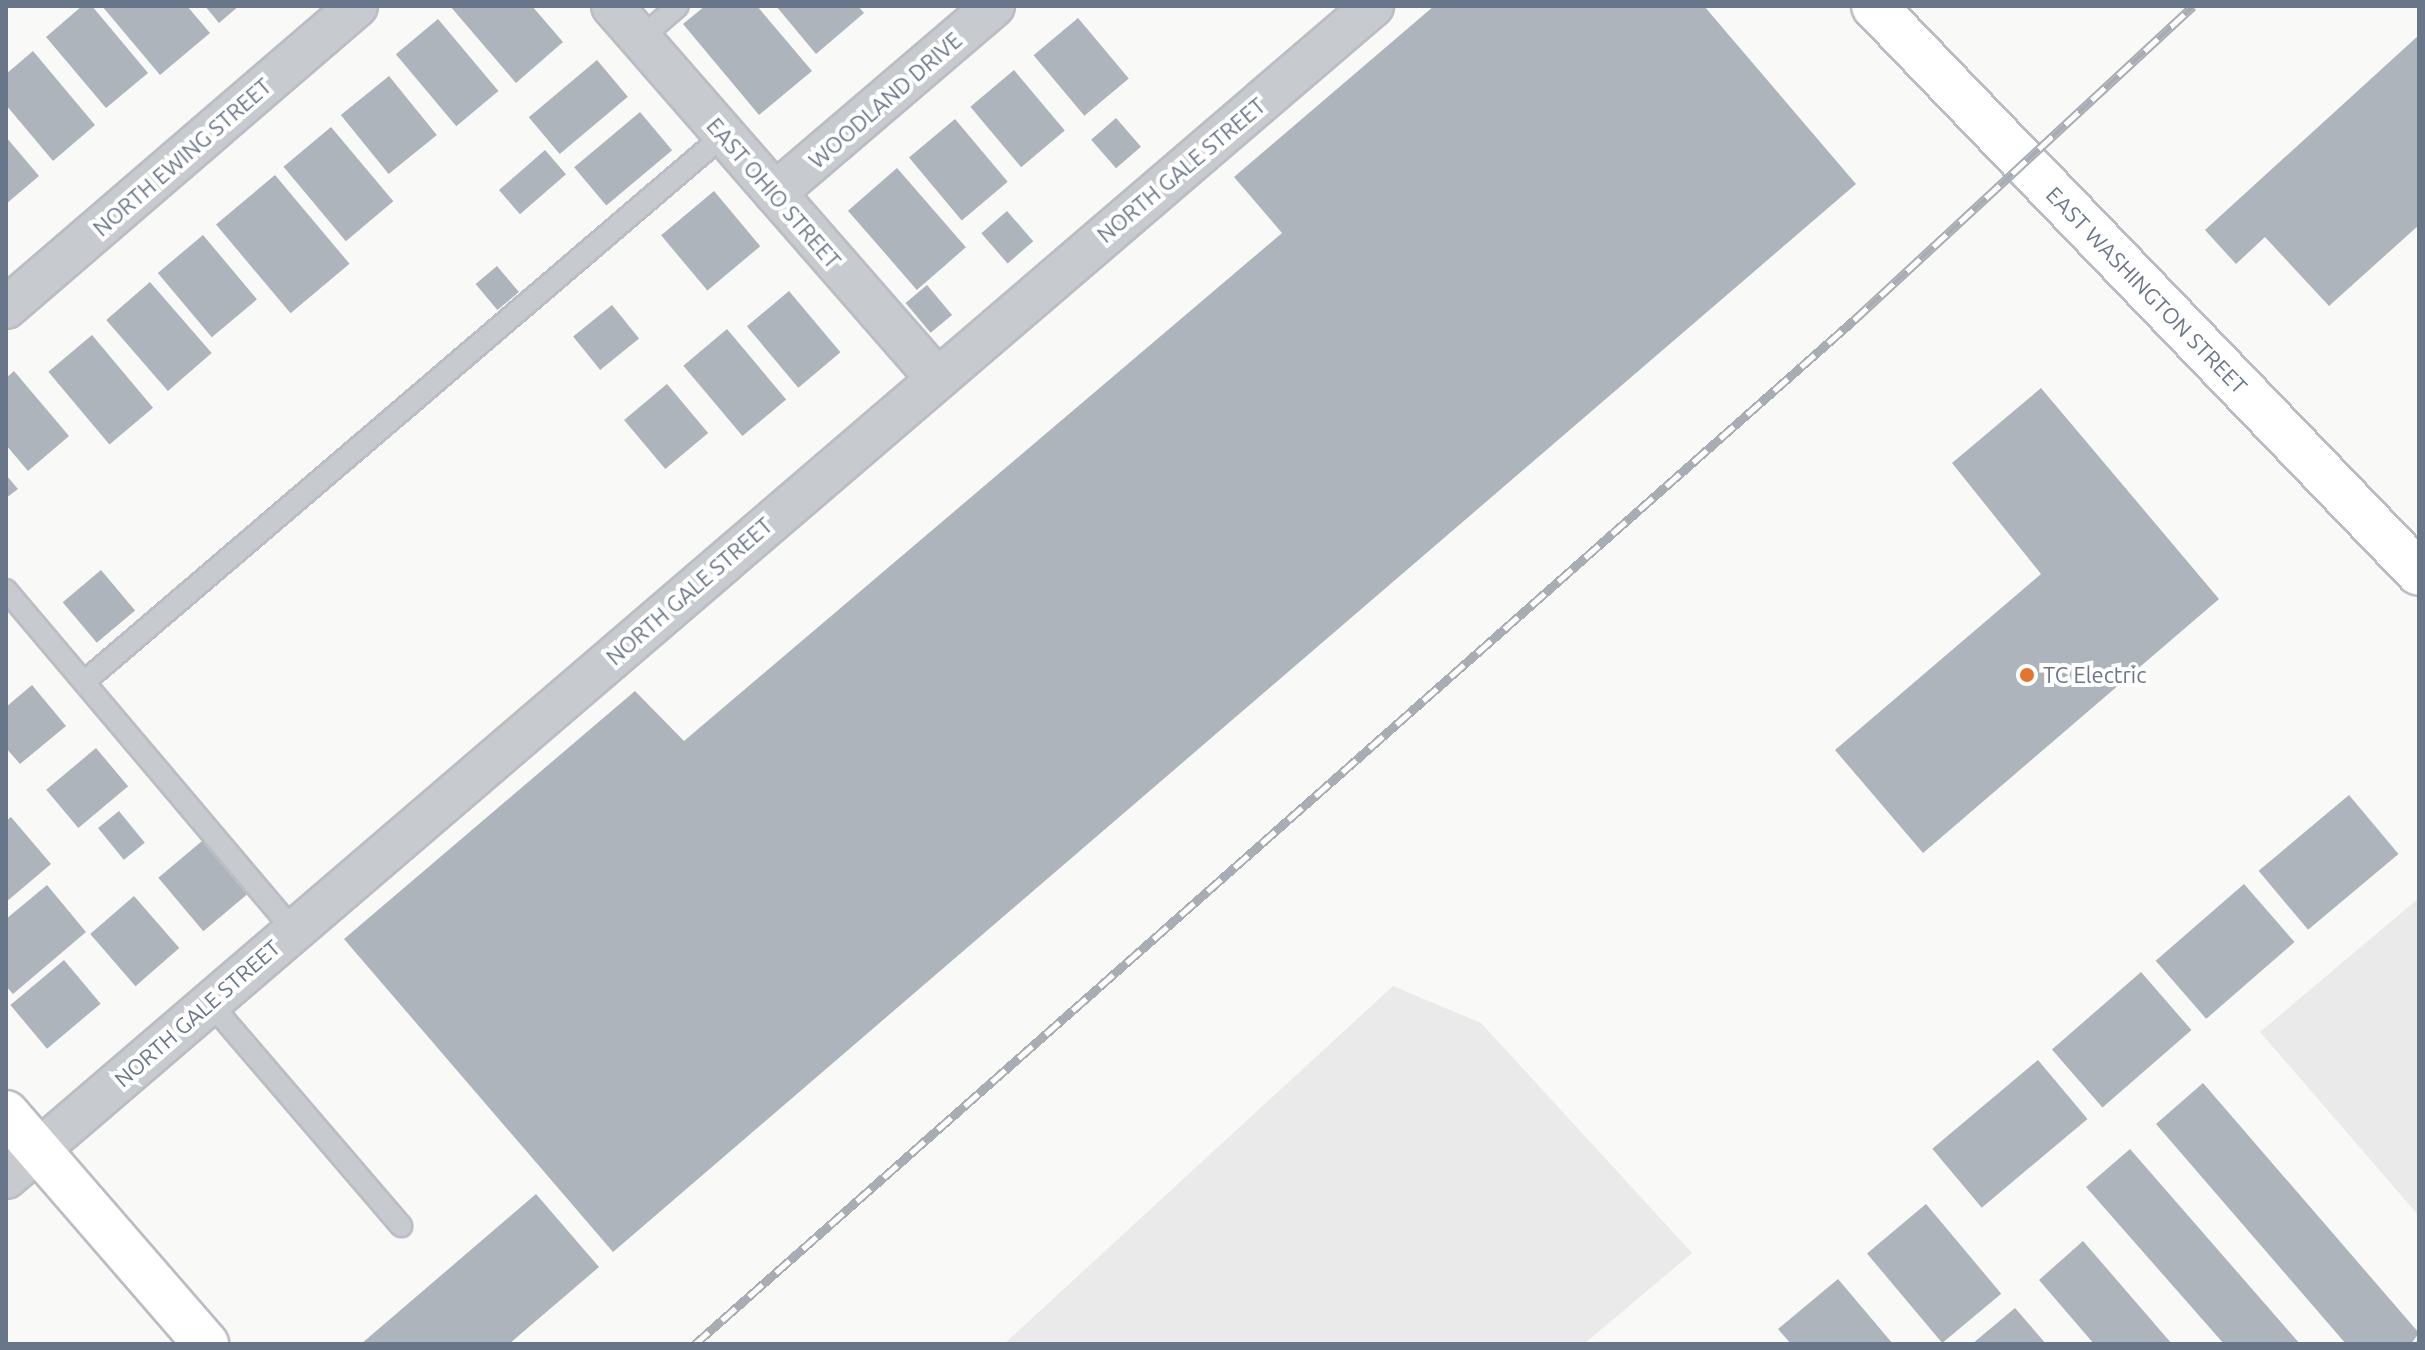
<!DOCTYPE html>
<style>
body{margin:0}
#map{position:relative;width:2425px;height:1350px;overflow:hidden;background:#f9f9f7;font-family:Ubuntu,sans-serif}
div>[style]{position:absolute}
[style*='--x']{left:calc(var(--x)*1px);top:calc(var(--y)*1px);width:calc(var(--w)*1px);rotate:calc(var(--a)*1deg)}
.built>*{inset:0;background:#eaeaea}
.building>*{inset:0;background:#aeb4bc;transform-origin:0 0}
.roads{filter:drop-shadow(2px 0 #babdc3) drop-shadow(-2px 0 #babdc3) drop-shadow(0 2px #babdc3) drop-shadow(0 -2px #babdc3)}
.service>*{height:20px;margin:-10px;padding:0 10px;transform-origin:10px;border-radius:10px;background:#c7cace}
.minor>*{height:40px;margin:-20px;padding:0 20px;transform-origin:20px;border-radius:20px;background:#c7cace}
.secondary>*{height:44px;margin:-22px;padding:0 22px;transform-origin:22px;border-radius:22px;background:#fff}
.primary>*{height:44px;margin:-22px;padding:0 22px;transform-origin:22px;border-radius:22px;background:#fff}
.rail>*{height:9px;margin-top:-4.5px;transform-origin:0;background:repeating-linear-gradient(90deg,#fff 0 18px,#a8acb3 0 36px);box-sizing:border-box;border-block:2px solid #a8acb3}
.dots>*{width:22px;height:22px;translate:-50% -50%;box-sizing:border-box;border:4px solid #fff;border-radius:50%}
span{translate:-50% -50%;white-space:nowrap;text-align:center;line-height:1.15;-webkit-text-stroke:8px #fff;paint-order:stroke}
.street-label{font-size:22px;color:#697588}
.poi-label{font-size:22px;color:#697588}
.left{translate:0 -50%;text-align:left}
.frame{position:absolute;inset:0;border:8px solid #697588;pointer-events:none}
</style>
<div id="map">
<div class="built">
<div style="clip-path:polygon(2419px 898px,2419px 1216px,2260px 1032px)"></div>
<div style="clip-path:polygon(1393px 986px,1481px 1023px,1692px 1253px,1584px 1344px,1004px 1344px)"></div>
</div>
<div class="building">
<div style="clip-path:polygon(82px 6px,92px 6px,148px 73px,106px 108px,46px 37px)"></div>
<div style="clip-path:polygon(102px 6px,187px 6px,210px 33px,160px 75px)"></div>
<div style="clip-path:polygon(205px 6px,239px 6px,219px 23px)"></div>
<div style="clip-path:polygon(450px 6px,532px 6px,563px 42px,516px 83px)"></div>
<div style="clip-path:polygon(705px 6px,757px 6px,812px 71px,759px 115px,683px 24px)"></div>
<div style="clip-path:polygon(776px 6px,858px 6px,864px 13px,816px 54px)"></div>
<div style="clip-path:polygon(1434px 6px,1704px 6px,1856px 184px,613px 1252px,344px 939px,635px 691px,684px 741px,1282px 233px,1234px 177px)"></div>
<div style="left:1078px;top:18px;width:79px;height:58px;rotate:50deg"></div>
<div style="left:438px;top:19px;width:94px;height:55px;rotate:50deg"></div>
<div style="clip-path:polygon(2419px 35px,2419px 225px,2329px 306px,2265px 237px,2236px 264px,2205px 230px)"></div>
<div style="clip-path:polygon(33px 51px,95px 125px,53px 161px,6px 105px,6px 74px)"></div>
<div style="left:597px;top:60px;width:48px;height:89px;rotate:50deg"></div>
<div style="left:1014px;top:70px;width:79px;height:57px;rotate:50deg"></div>
<div style="left:389px;top:76px;width:76px;height:62px;rotate:51deg"></div>
<div style="left:640px;top:112px;width:50px;height:86px;rotate:50deg"></div>
<div style="left:1116px;top:118px;width:38px;height:33px;rotate:49deg"></div>
<div style="left:955px;top:119px;width:82px;height:60px;rotate:50deg"></div>
<div style="left:331px;top:127px;width:97px;height:62px;rotate:50deg"></div>
<div style="clip-path:polygon(6px 137px,39px 176px,6px 204px)"></div>
<div style="left:545px;top:150px;width:32px;height:61px;rotate:49deg"></div>
<div style="left:897px;top:168px;width:105px;height:65px;rotate:49deg"></div>
<div style="left:275px;top:175px;width:116px;height:77px;rotate:50deg"></div>
<div style="left:714px;top:191px;width:72px;height:69px;rotate:50deg"></div>
<div style="left:1007px;top:211px;width:40px;height:34px;rotate:49deg"></div>
<div style="left:203px;top:235px;width:84px;height:59px;rotate:50deg"></div>
<div style="left:497px;top:266px;width:34px;height:28px;rotate:50deg"></div>
<div style="left:150px;top:282px;width:94px;height:58px;rotate:49deg"></div>
<div style="left:927px;top:285px;width:39px;height:28px;rotate:50deg"></div>
<div style="left:789px;top:291px;width:80px;height:55px;rotate:50deg"></div>
<div style="left:612px;top:305px;width:43px;height:50px;rotate:51deg"></div>
<div style="left:727px;top:329px;width:92px;height:57px;rotate:50deg"></div>
<div style="left:92px;top:335px;width:95px;height:57px;rotate:50deg"></div>
<div style="clip-path:polygon(14px 371px,69px 436px,28px 471px,6px 445px,6px 378px)"></div>
<div style="left:667px;top:384px;width:64px;height:56px;rotate:50deg"></div>
<div style="clip-path:polygon(2041px 388px,2219px 599px,1923px 853px,1835px 750px,2041px 574px,1952px 463px)"></div>
<div style="clip-path:polygon(6px 475px,18px 489px,6px 498px)"></div>
<div style="left:101px;top:570px;width:53px;height:50px;rotate:50deg"></div>
<div style="clip-path:polygon(32px 685px,66px 726px,20px 764px,6px 748px,6px 707px)"></div>
<div style="left:96px;top:748px;width:50px;height:65px;rotate:50deg"></div>
<div style="left:2349px;top:795px;width:77px;height:118px;rotate:50deg"></div>
<div style="left:119px;top:811px;width:41px;height:27px;rotate:51deg"></div>
<div style="clip-path:polygon(11px 817px,51px 864px,6px 902px,6px 821px)"></div>
<div style="left:202px;top:841px;width:70px;height:57px;rotate:50deg"></div>
<div style="left:2244px;top:884px;width:77px;height:117px;rotate:49deg"></div>
<div style="clip-path:polygon(47px 885px,86px 932px,13px 994px,6px 986px,6px 919px)"></div>
<div style="left:134px;top:896px;width:69px;height:58px;rotate:49deg"></div>
<div style="left:64px;top:960px;width:57px;height:70px;rotate:50deg"></div>
<div style="left:2141px;top:972px;width:77px;height:118px;rotate:49deg"></div>
<div style="left:2038px;top:1060px;width:77px;height:138px;rotate:50deg"></div>
<div style="clip-path:polygon(2203px 1083px,2419px 1333px,2411px 1344px,2346px 1344px,2156px 1124px)"></div>
<div style="clip-path:polygon(2130px 1149px,2300px 1344px,2224px 1344px,2086px 1187px)"></div>
<div style="clip-path:polygon(536px 1194px,599px 1267px,509px 1344px,361px 1344px)"></div>
<div style="left:1926px;top:1204px;width:117px;height:77px;rotate:50deg"></div>
<div style="clip-path:polygon(2083px 1241px,2172px 1344px,2094px 1344px,2039px 1280px)"></div>
<div style="clip-path:polygon(1838px 1279px,1893px 1344px,1791px 1344px,1778px 1329px)"></div>
<div style="clip-path:polygon(2015px 1308px,2046px 1344px,1972px 1344px)"></div>
</div>
<div class="roads">
<div class="service">
<div style="--x:640;--y:39;--w:50;--a:-41"></div>
<div style="--x:6;--y:590;--w:446;--a:49.8"></div>
<div style="--x:84;--y:682;--w:842;--a:-40.52"></div>
<div style="--x:210;--y:1003;--w:294;--a:49.4"></div>
</div>
<div class="minor">
<div style="--x:612;--y:6;--w:495;--a:48.9"></div>
<div style="--x:775;--y:193;--w:288;--a:-40.5"></div>
<div style="--x:6;--y:308;--w:463;--a:-40.7"></div>
<div style="--x:6;--y:1178;--w:1801;--a:-40.61"></div>
</div>
<div class="secondary">
<div style="--x:6;--y:1113;--w:306;--a:49.1"></div>
</div>
<div class="primary">
<div style="--x:1874;--y:6;--w:786;--a:46.13"></div>
</div>
</div>
<div class="rail">
<div style="--x:695;--y:1344;--w:1547;--a:-41.46"></div>
<div style="--x:1854;--y:320;--w:462;--a:-42.8"></div>
</div>
<div class="dots">
<div style="left:2027px;top:675px;background:#e3752e"></div>
</div>
<div class="street-label">
<span style="left:885px;top:100px;rotate:-41deg">WOODLAND DRIVE</span>
<span style="left:182px;top:157px;rotate:-41deg">NORTH EWING STREET</span>
<span style="left:1181px;top:170px;rotate:-40deg">NORTH GALE STREET</span>
<span style="left:774px;top:193px;rotate:49deg">EAST OHIO STREET</span>
<span style="left:2147px;top:290px;rotate:46deg">EAST WASHINGTON STREET</span>
<span style="left:689px;top:591px;rotate:-41deg">NORTH GALE STREET</span>
<span style="left:197px;top:1013px;rotate:-41deg">NORTH GALE STREET</span>
</div>
<div class="poi-label">
<span class="left" style="left:2043px;top:675px">TC Electric</span>
</div>
<div class="frame"></div>
</div>
